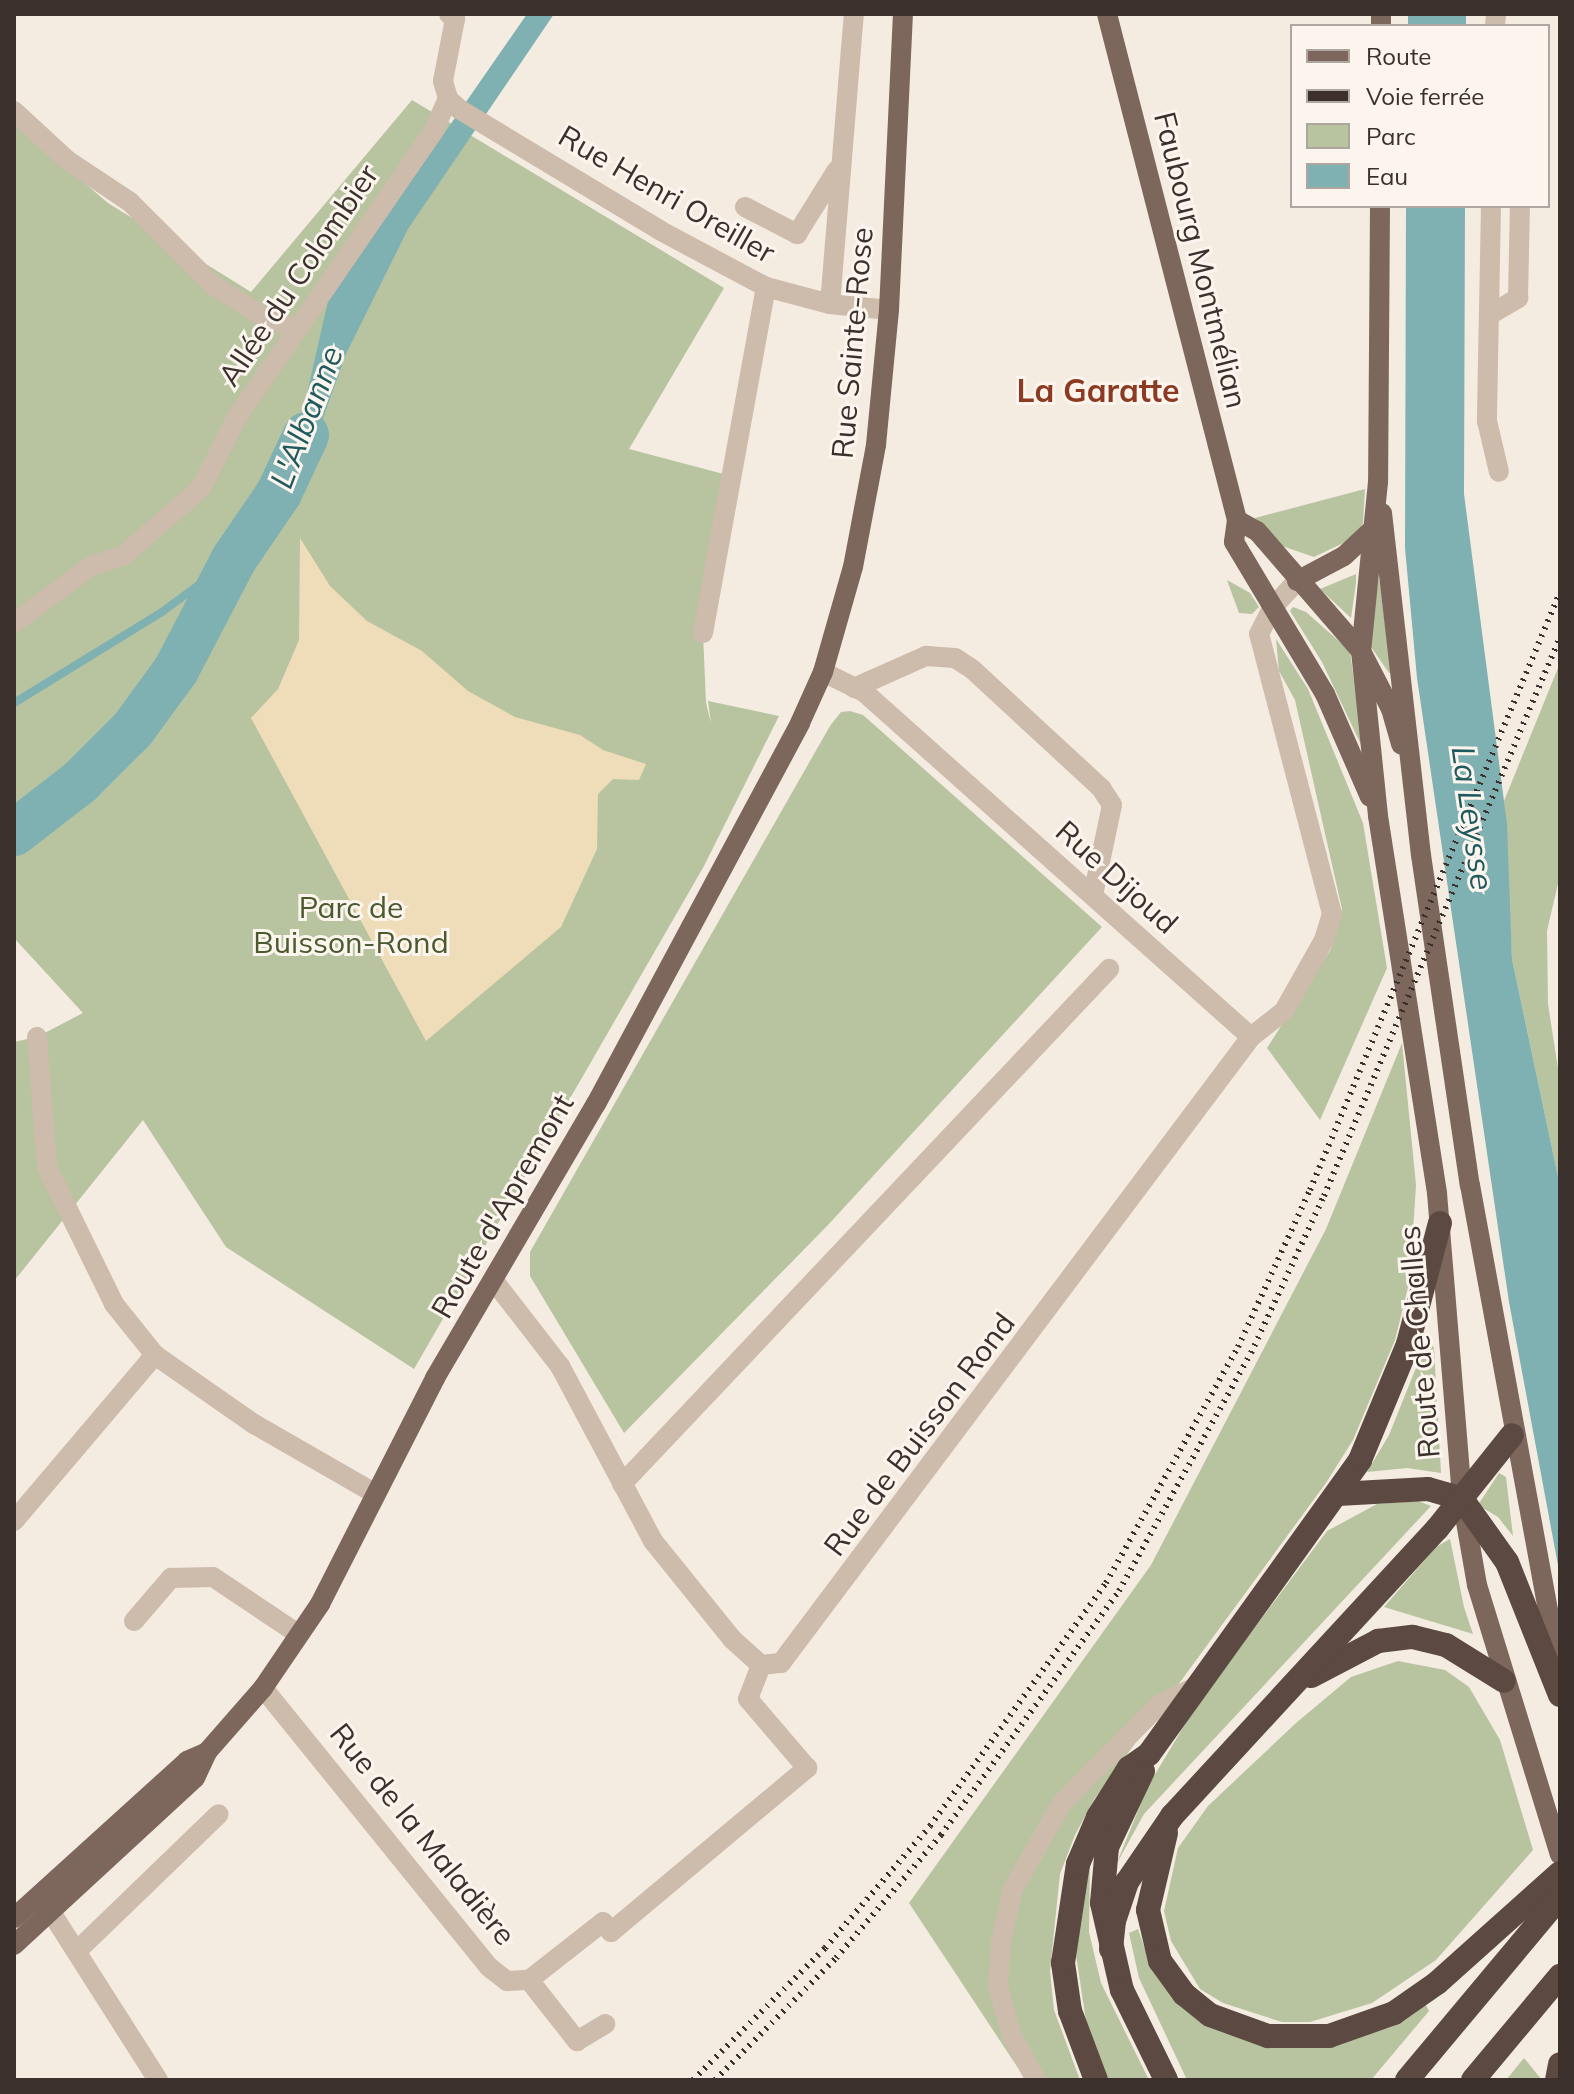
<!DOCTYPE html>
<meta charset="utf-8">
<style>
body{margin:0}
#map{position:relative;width:1574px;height:2094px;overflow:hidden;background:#f4ebe1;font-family:Mulish,sans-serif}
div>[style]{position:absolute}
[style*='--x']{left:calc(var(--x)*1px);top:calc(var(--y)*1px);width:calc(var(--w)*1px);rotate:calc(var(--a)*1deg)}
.green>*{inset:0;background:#b8c4a0}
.sand>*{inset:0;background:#efdcb8}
.water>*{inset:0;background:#7fb0b2;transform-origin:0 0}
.stream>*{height:8px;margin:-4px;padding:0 4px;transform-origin:4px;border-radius:4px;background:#7fb0b2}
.river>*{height:46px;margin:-23px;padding:0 23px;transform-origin:23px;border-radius:23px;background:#7fb0b2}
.minor>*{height:20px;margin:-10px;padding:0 10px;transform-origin:10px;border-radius:10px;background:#cdbbac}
.major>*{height:20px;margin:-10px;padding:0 10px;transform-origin:10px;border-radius:10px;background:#7d675c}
.highway>*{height:24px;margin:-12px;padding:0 12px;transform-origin:12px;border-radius:12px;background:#5c4a42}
.rail>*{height:6px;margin-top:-3px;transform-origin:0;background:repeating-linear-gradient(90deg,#3b302b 0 2px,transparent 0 8px)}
span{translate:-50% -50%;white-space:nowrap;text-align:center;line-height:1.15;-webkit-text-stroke:6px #fbf5ee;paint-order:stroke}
.street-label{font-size:30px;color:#3b302b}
.park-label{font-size:30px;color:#4a5a2e}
.neighbourhood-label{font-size:32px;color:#8c3b22;font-weight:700}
.water-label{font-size:32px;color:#1f5a5e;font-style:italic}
.frame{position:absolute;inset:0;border:16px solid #3b302b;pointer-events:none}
.legend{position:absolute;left:1290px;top:24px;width:260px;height:184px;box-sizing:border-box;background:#fbf5ee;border:2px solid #aea6a0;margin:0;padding:10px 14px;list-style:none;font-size:24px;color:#3b302b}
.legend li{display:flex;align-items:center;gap:16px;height:40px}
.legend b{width:40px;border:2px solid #aea6a0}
</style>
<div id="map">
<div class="green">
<div style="clip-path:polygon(412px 100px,724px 288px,629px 449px,731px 476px,703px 633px,706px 703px,711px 723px,708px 701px,779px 716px,704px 866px,414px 1369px,226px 1247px,143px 1120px,14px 1281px,14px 1042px,37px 1037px,83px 1013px,14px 938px,14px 123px,108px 203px,251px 292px)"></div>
<div style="clip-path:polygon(1365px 489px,1363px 523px,1356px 537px,1314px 557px,1276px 544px,1255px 518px)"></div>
<div style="clip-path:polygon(1356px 574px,1356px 583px,1351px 618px,1320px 589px)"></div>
<div style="clip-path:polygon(1379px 576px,1391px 673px,1389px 673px,1369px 644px)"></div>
<div style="clip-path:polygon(1227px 580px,1250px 593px,1259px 607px,1252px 614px,1239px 613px)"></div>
<div style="clip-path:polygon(1293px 607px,1306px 612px,1350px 651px,1363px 749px,1322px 662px,1290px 611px)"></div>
<div style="clip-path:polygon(1276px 639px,1308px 689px,1363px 823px,1387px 968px,1320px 1120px,1267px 1048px,1331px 949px,1342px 909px,1295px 700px,1279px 671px)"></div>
<div style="clip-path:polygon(1560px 663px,1560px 875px,1547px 931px,1548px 1004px,1560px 1081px,1560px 1186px,1512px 959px,1504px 801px)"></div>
<div style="clip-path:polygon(850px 711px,863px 715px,1102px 927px,828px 1225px,624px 1433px,530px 1276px,530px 1252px,830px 726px,841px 712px)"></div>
<div style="clip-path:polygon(1402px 1043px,1416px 1185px,1410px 1279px,1395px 1340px,1353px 1440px,1326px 1483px,1095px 1798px,1075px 1835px,1060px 1874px,1050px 1971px,1054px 2010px,1080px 2080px,1026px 2080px,909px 1903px,1151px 1565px,1326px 1229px)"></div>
<div style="clip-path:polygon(1428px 1338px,1434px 1348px,1441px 1473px,1407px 1468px,1367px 1472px,1389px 1435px)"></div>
<div style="clip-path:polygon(1499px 1473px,1506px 1477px,1513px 1536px,1498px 1517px,1478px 1505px)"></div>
<div style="clip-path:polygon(1418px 1501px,1431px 1506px,1144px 1814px,1116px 1865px,1148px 1786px,1196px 1706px,1327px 1531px,1377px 1504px)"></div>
<div style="clip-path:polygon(1450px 1539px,1464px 1607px,1473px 1634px,1384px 1607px,1436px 1547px)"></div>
<div style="clip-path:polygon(1398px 1661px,1445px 1670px,1469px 1687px,1500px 1740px,1533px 1850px,1436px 1960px,1372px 2003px,1310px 2022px,1282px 2022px,1223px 2003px,1200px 1989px,1171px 1941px,1164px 1911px,1178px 1848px,1208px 1806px,1296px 1723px,1351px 1677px)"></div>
<div style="clip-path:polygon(1090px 1861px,1089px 1932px,1101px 1983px,1149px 2080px,1108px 2080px,1086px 2021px,1075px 1948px)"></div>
<div style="clip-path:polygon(1138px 1929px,1150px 1964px,1199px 2020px,1263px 2046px,1318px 2046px,1385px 2027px,1426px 2005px,1429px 2011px,1371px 2080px,1187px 2080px,1139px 1978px,1129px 1933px)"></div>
<div style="clip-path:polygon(1524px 2058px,1542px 2080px,1506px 2080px)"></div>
</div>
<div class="sand">
<div style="clip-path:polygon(300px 538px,330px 586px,367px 621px,422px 651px,468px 691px,515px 717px,580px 735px,603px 750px,646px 764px,639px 780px,613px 779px,598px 794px,597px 849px,561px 927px,426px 1041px,251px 718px,278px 689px,299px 640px)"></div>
</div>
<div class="water">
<div style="clip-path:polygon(527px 14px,554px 14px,408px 229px,346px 354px,317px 435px,291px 484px,279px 493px,278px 479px,303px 411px,328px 301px)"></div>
<div style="left:1408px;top:14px;width:58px;height:12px"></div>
<div style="clip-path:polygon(1406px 206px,1465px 206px,1464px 494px,1507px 824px,1512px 959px,1560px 1186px,1560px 1576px,1509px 1302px,1417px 678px,1405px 548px)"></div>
</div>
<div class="stream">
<div style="--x:14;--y:703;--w:174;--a:-31.6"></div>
<div style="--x:162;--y:612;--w:89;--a:-36.4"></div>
</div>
<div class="river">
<div style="--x:14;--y:833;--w:83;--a:-37.7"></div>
<div style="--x:80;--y:782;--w:75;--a:-45"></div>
<div style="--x:133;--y:729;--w:73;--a:-53.9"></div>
<div style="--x:176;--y:670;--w:125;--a:-62.4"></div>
<div style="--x:234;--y:559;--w:80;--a:-55.7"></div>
<div style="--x:279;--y:493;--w:64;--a:-65"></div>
</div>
<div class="minor">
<div style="--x:449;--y:14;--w:8;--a:40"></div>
<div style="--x:455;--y:19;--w:63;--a:101"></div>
<div style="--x:443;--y:81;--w:19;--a:74"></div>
<div style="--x:448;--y:99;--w:15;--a:42"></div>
<div style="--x:459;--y:109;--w:236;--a:31.1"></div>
<div style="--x:661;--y:231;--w:119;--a:28.1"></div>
<div style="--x:766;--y:287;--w:66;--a:14.9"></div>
<div style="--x:830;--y:304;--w:59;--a:5.8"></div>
<div style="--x:1495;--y:26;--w:12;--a:-85"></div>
<div style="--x:14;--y:111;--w:72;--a:42.8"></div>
<div style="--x:67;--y:160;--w:76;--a:33.7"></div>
<div style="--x:130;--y:202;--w:117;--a:45"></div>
<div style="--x:213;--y:285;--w:64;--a:32.2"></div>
<div style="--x:267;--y:319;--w:29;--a:18"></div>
<div style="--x:1491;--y:206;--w:215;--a:91.1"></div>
<div style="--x:1487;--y:421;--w:52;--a:76.8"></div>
<div style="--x:745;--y:207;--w:59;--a:27.4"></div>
<div style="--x:797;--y:234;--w:75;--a:-58"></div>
<div style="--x:830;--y:304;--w:291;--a:-85.3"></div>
<div style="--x:1489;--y:315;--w:34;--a:-30"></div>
<div style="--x:1518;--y:298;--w:92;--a:-88.8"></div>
<div style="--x:14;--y:623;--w:96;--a:-36.5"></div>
<div style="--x:91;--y:566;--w:35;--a:-18"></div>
<div style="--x:124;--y:555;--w:102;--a:-41"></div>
<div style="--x:201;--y:488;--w:80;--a:-63.1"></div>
<div style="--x:237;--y:417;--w:346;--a:-55.5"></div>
<div style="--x:433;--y:132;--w:36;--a:-66"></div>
<div style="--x:703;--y:633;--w:352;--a:-79.7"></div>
<div style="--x:823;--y:672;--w:46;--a:26"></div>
<div style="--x:864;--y:692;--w:518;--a:41.72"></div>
<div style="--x:854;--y:688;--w:79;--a:-24"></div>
<div style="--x:926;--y:656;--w:29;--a:4"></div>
<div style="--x:955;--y:658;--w:20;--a:33"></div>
<div style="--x:972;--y:669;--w:176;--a:42.7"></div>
<div style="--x:1101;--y:788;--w:20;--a:57"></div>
<div style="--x:1112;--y:805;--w:92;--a:101.9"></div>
<div style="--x:37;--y:1037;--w:130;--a:85.6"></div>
<div style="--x:47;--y:1167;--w:153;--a:63.9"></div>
<div style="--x:114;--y:1304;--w:65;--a:51.2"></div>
<div style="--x:155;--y:1355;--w:121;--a:34.9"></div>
<div style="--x:254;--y:1424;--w:138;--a:29.9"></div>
<div style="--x:494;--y:1281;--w:108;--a:52.2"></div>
<div style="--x:560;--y:1366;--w:198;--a:62"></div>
<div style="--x:653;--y:1541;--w:126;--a:51.1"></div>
<div style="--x:732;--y:1639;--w:39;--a:42"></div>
<div style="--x:761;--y:1665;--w:20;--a:-6"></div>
<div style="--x:781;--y:1663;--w:783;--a:-53.1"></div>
<div style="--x:1251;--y:1037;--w:42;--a:-38.2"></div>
<div style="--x:1284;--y:1011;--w:81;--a:-60.6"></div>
<div style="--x:1324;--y:940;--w:27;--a:-73"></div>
<div style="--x:1332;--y:914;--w:289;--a:-104.6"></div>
<div style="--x:1259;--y:634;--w:29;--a:-63"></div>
<div style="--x:1272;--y:608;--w:37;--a:-47"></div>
<div style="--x:622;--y:1484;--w:709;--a:-46.6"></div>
<div style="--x:14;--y:1521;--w:218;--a:-49.7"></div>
<div style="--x:134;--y:1621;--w:57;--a:-49.3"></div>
<div style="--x:171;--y:1578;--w:42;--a:-1.4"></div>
<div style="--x:213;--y:1577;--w:102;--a:33.8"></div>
<div style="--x:263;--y:1688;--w:359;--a:51"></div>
<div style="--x:489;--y:1967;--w:23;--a:38"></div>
<div style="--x:507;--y:1981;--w:22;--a:-3"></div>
<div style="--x:529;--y:1980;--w:94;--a:-38.1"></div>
<div style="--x:603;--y:1922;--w:13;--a:51"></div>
<div style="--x:611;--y:1932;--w:256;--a:-39.9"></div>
<div style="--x:807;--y:1768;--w:91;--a:-130.5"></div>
<div style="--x:748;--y:1699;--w:36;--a:-69"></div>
<div style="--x:42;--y:1898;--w:216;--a:57.5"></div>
<div style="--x:79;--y:1949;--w:194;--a:-44"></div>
<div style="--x:529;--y:1980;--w:78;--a:51.8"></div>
<div style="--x:577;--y:2041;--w:33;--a:-31"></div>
<div style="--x:1036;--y:2080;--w:52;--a:-118.5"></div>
<div style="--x:1011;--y:2034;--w:50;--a:-105.2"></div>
<div style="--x:998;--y:1986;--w:45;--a:-86.2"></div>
<div style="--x:1001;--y:1941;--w:53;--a:-77"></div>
<div style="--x:1013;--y:1889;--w:98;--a:-60.5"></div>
<div style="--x:1061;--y:1804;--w:139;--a:-45.3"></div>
<div style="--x:1159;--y:1705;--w:45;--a:-26.6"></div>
</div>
<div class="major">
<div style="--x:1107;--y:14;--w:522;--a:75.59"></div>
<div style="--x:1237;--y:520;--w:22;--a:98"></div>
<div style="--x:1234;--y:542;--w:177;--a:59.1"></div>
<div style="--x:1325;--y:694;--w:112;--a:66.4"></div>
<div style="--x:1381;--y:26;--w:12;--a:-90"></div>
<div style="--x:1380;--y:206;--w:276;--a:90.4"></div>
<div style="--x:1378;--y:482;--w:170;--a:95.7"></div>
<div style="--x:1361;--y:651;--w:166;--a:84.1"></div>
<div style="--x:1378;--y:816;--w:382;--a:81.1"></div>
<div style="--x:1437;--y:1193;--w:307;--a:85.3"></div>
<div style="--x:1462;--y:1499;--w:87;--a:80.1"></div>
<div style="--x:1477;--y:1585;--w:282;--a:72.9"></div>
<div style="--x:1382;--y:513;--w:344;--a:83.5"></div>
<div style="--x:1421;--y:855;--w:334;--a:81.6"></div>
<div style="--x:1470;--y:1185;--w:494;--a:79.6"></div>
<div style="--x:1237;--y:520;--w:23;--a:29"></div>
<div style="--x:1257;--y:531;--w:159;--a:49.1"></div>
<div style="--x:1361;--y:651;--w:65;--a:62.7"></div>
<div style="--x:1391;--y:709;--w:37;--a:74"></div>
<div style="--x:1297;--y:581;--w:53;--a:-28"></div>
<div style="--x:1344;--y:556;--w:38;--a:-43"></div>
<div style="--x:14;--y:1918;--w:234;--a:-42.2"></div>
<div style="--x:187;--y:1761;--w:22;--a:-24"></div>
<div style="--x:14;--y:1945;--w:246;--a:-42.7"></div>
<div style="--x:195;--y:1778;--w:29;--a:-65"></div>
<div style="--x:207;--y:1752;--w:85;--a:-48.8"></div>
<div style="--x:263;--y:1688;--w:102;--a:-55.8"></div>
<div style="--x:320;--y:1604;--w:254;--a:-63"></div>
<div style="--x:435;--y:1378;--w:318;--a:-59.6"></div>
<div style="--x:596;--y:1104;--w:432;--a:-61.8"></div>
<div style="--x:800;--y:723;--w:56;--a:-65.7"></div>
<div style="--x:823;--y:672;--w:109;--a:-74.1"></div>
<div style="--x:853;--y:567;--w:124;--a:-79.3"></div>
<div style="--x:876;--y:445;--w:136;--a:-84.5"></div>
<div style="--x:889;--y:310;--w:296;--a:-87.3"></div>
</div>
<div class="highway">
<div style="--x:1338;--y:1494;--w:90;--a:-3.2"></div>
<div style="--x:1428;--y:1489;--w:35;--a:16"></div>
<div style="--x:1462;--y:1499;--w:77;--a:54.5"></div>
<div style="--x:1507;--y:1562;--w:143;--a:68.3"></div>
<div style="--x:1311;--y:1676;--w:76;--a:-27.6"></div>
<div style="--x:1378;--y:1641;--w:35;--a:-7"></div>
<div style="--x:1413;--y:1637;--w:34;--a:14"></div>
<div style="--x:1446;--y:1645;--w:68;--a:31.8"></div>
<div style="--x:1143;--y:1771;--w:84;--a:115.3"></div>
<div style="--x:1107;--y:1847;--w:56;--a:95.1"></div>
<div style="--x:1102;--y:1903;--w:89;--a:77.1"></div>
<div style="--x:1122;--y:1990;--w:100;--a:63.9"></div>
<div style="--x:1166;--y:1833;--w:79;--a:103.2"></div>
<div style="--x:1148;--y:1910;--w:52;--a:76.8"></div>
<div style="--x:1160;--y:1961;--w:41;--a:54"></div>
<div style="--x:1184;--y:1994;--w:33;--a:39"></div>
<div style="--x:1210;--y:2015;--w:62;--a:19.9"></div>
<div style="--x:1268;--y:2036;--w:61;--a:0"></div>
<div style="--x:1329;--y:2036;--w:69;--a:-19.5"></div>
<div style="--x:1394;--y:2013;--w:52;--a:-34.9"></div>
<div style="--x:1437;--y:1983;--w:165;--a:-41.8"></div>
<div style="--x:1111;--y:1949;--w:28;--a:-84"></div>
<div style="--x:1114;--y:1921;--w:41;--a:-71.6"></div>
<div style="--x:1127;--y:1882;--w:80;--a:-55.7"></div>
<div style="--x:1172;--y:1816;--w:391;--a:-47.3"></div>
<div style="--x:1437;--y:1529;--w:120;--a:-51.4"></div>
<div style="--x:1096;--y:2080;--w:74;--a:-110.6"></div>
<div style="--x:1070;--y:2011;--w:49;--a:-98.3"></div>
<div style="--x:1063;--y:1963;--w:100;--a:-81.4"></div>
<div style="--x:1078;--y:1864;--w:51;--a:-66.9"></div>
<div style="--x:1098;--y:1817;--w:58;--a:-57.7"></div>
<div style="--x:1129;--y:1768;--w:24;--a:-35"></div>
<div style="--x:1149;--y:1754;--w:362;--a:-54.3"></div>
<div style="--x:1360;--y:1460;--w:126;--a:-67.5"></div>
<div style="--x:1408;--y:1344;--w:125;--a:-75.2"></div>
<div style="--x:1407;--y:2080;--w:239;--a:-50.1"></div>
<div style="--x:1473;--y:2080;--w:136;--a:-50.1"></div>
<div style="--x:1557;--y:2080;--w:16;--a:-79"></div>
</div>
<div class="rail">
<div style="--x:693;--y:2080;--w:187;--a:-45"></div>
<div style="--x:825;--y:1948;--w:161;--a:-49.3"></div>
<div style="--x:930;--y:1826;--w:300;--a:-54.1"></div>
<div style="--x:1106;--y:1583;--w:270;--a:-60.8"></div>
<div style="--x:1238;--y:1347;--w:173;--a:-65.4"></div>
<div style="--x:1310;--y:1190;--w:648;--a:-67.31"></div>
<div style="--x:715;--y:2080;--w:172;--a:-45.2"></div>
<div style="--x:836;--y:1958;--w:162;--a:-49.5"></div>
<div style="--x:941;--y:1835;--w:302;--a:-53.9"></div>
<div style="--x:1119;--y:1591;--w:272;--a:-61"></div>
<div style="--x:1251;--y:1353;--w:173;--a:-65.1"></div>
<div style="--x:1324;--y:1196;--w:607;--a:-67.11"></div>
</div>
<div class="street-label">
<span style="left:667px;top:194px;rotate:30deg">Rue Henri Oreiller</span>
<span style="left:1201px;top:260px;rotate:76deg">Faubourg Montmélian</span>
<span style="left:298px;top:275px;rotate:-56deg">Allée du Colombier</span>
<span style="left:852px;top:343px;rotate:-85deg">Rue Sainte-Rose</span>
<span style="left:1117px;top:877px;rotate:42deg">Rue Dijoud</span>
<span style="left:502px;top:1206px;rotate:-60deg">Route d'Apremont</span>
<span style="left:1419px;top:1342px;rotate:-95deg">Route de Challes</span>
<span style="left:919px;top:1434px;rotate:-53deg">Rue de Buisson Rond</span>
<span style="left:423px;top:1834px;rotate:51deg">Rue de la Maladière</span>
</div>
<div class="park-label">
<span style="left:351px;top:924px">Parc de<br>Buisson-Rond</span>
</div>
<div class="neighbourhood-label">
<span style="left:1098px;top:390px">La Garatte</span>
</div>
<div class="water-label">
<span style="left:306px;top:417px;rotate:-69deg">L'Albanne</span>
<span style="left:1473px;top:818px;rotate:82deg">La Leysse</span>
</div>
<div class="frame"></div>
<ul class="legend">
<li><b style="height:10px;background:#7d675c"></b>Route</li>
<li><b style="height:10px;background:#3b302b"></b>Voie ferrée</li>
<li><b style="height:22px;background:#b8c4a0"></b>Parc</li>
<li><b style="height:22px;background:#7fb0b2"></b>Eau</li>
</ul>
</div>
